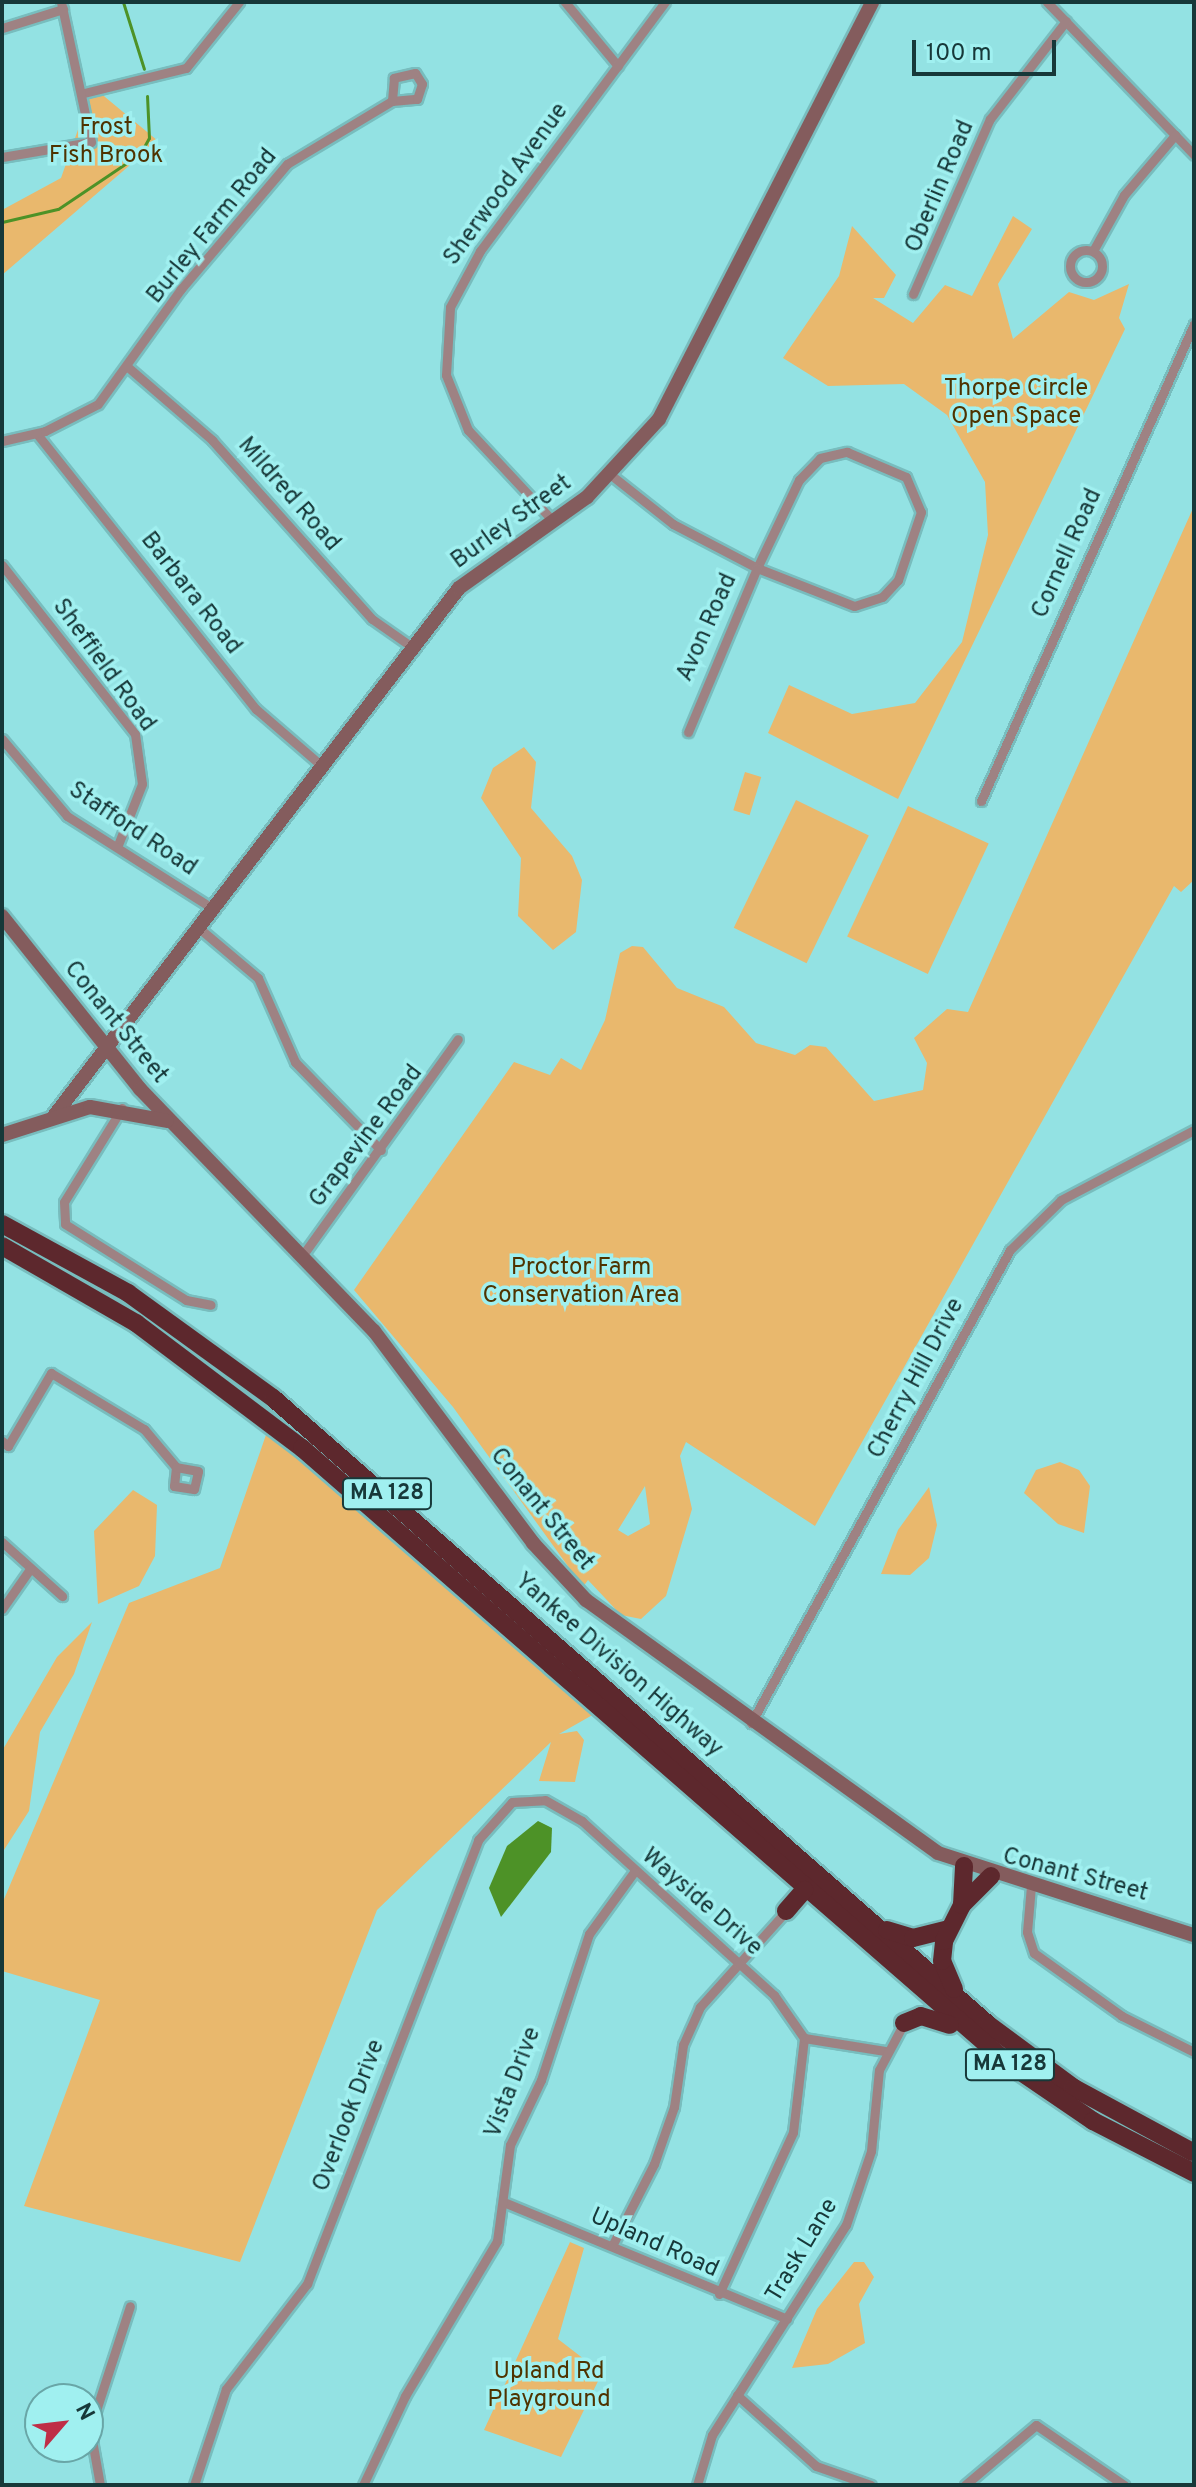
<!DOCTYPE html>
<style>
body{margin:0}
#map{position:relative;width:1196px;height:2487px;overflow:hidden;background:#93e2e3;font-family:Overpass,sans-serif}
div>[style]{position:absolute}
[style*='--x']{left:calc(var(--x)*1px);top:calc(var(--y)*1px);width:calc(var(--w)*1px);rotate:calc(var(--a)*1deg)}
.green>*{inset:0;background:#e9b86d;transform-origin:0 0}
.water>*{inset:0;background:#4d9227}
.stream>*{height:3px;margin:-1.5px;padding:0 1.5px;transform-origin:1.5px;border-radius:1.5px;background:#4d9227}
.roads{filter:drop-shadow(2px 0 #78bdbe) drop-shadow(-2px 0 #78bdbe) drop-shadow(0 2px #78bdbe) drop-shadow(0 -2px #78bdbe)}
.street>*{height:9px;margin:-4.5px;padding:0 4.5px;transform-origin:4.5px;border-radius:4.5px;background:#9e8283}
.street>.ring{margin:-4.5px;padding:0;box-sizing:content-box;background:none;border:9px solid #9e8283;border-radius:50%}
.secondary>*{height:14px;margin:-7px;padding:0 7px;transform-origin:7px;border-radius:7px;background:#845c5d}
.highway>*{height:18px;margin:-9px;padding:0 9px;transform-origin:9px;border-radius:9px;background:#5d282d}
span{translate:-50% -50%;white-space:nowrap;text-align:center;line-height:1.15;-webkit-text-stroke:7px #a0f0f0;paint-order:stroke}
.shield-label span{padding:2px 6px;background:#a0f0f0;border:2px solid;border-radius:6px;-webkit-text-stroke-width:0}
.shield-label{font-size:22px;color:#173839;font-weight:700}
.park-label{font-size:24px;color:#4f3300}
.street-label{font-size:24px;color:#173839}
.frame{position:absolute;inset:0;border:4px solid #173839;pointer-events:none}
.north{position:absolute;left:24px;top:2383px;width:80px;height:80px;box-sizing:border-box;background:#a0f0f0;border:2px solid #69a6a7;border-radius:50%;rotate:62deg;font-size:22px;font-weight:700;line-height:32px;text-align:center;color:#173839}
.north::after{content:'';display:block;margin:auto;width:28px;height:36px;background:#bf2e47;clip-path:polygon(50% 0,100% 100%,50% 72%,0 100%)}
.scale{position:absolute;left:912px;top:40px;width:144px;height:36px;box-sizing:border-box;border:4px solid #173839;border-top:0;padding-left:10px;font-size:24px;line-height:28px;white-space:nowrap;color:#173839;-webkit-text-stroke:6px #a0f0f0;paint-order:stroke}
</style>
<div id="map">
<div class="green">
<div style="clip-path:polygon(93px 87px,158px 141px,2px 275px,2px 210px,61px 178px)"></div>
<div style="clip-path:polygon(1013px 216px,1032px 229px,998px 284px,1013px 339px,1069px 292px,1094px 300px,1129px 284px,1119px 318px,1125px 329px,898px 799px,768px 733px,789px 685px,852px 714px,915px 703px,962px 642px,988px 535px,985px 482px,947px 415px,904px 384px,828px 386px,783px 358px,839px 276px,852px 226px,896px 275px,884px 298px,873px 298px,913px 323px,945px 285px,972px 296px)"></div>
<div style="clip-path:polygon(evenodd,1194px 506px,1194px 880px,1181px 892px,1174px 886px,815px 1526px,686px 1442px,680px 1456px,692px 1509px,666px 1596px,641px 1619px,621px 1615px,588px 1580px,583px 1587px,453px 1407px,354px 1290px,514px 1062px,550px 1075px,561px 1058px,581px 1070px,605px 1020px,620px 953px,632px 946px,643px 947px,677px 988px,724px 1007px,756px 1043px,795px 1055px,810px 1045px,826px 1047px,874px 1101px,923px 1090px,927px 1063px,914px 1038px,947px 1009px,968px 1012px,1194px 506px,645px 1486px,650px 1524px,628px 1536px,618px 1530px,645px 1486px)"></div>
<div style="clip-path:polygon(524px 747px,536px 762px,531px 808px,572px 856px,582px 880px,576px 932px,553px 950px,518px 916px,521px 858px,481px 798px,493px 768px)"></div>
<div style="left:745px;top:772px;width:17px;height:40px;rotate:17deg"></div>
<div style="left:796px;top:800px;width:81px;height:142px;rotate:26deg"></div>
<div style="left:908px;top:806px;width:89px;height:144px;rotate:25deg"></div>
<div style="clip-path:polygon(268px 1429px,596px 1713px,559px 1734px,577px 1731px,584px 1740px,575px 1782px,539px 1781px,551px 1742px,377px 1910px,240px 2262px,24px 2206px,100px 2000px,2px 1971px,2px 1904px,129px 1603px,220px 1568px)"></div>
<div style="clip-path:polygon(1060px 1462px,1079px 1470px,1090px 1486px,1084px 1533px,1058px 1524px,1024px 1493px,1036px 1470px)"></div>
<div style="clip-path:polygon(929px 1487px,937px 1525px,929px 1558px,910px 1575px,881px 1574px,898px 1530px)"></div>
<div style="clip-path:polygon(133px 1490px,157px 1505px,155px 1556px,139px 1586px,98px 1604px,94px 1531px)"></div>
<div style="clip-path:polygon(92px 1622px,74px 1674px,40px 1732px,29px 1811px,2px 1853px,2px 1751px,57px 1657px)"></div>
<div style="clip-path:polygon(570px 2242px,584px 2248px,558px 2339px,602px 2373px,561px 2457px,484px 2430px)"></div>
<div style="clip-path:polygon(854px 2262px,864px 2262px,874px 2277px,859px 2304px,865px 2343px,828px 2364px,792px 2368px,817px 2309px)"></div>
</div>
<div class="water">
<div style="clip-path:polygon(538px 1821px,552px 1828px,551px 1852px,501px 1917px,489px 1888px,507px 1846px)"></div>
</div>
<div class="stream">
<div style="--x:123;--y:2;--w:70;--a:72.6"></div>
<div style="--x:2;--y:222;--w:57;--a:-13.1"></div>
<div style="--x:58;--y:209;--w:99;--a:-33.9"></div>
<div style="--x:140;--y:154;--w:18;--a:-61"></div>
<div style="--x:149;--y:138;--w:42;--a:-92.7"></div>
</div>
<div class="roads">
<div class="street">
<div style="--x:565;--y:2;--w:83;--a:50.4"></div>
<div style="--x:1047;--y:2;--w:212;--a:46.1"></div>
<div style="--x:2;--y:28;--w:64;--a:-17.3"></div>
<div style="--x:84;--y:93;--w:105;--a:-13.8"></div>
<div style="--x:186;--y:68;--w:85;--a:-51.2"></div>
<div style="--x:2;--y:157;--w:90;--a:-9.6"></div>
<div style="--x:91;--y:142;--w:143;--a:-102.1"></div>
<div class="ring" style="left:1070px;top:250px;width:23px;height:23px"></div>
<div style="--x:1093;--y:251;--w:64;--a:-61"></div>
<div style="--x:1124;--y:195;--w:79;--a:-49.6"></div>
<div style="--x:913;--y:294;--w:191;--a:-66.3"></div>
<div style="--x:990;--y:119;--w:124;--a:-52.2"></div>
<div style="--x:129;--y:368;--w:110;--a:40.9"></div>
<div style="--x:212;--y:440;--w:240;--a:48.2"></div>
<div style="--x:372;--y:619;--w:52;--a:34.9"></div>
<div style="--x:37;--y:434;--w:352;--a:51.5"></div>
<div style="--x:256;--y:709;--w:89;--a:40.9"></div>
<div style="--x:2;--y:441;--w:44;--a:-13.1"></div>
<div style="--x:45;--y:431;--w:59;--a:-27"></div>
<div style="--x:98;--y:404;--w:142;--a:-54.2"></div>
<div style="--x:181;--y:289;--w:164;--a:-49.7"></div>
<div style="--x:287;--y:164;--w:122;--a:-31"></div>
<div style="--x:392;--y:101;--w:25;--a:-5"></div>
<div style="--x:417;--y:99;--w:16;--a:-72"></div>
<div style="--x:422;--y:84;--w:13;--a:-122"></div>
<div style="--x:415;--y:73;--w:22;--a:167"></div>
<div style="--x:394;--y:78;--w:23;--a:95"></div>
<div style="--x:847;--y:452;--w:64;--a:23"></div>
<div style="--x:906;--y:477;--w:38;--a:67"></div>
<div style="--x:921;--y:512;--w:72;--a:108.7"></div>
<div style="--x:898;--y:580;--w:23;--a:133"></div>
<div style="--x:882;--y:597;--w:29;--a:162"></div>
<div style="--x:854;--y:606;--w:104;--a:-158.6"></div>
<div style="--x:757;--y:568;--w:98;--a:-64.5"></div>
<div style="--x:799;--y:480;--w:30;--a:-46"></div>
<div style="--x:820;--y:458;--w:28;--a:-13"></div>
<div style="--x:611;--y:475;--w:79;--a:38.3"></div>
<div style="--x:673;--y:524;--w:95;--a:27.6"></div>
<div style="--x:757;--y:568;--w:178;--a:112.8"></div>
<div style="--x:553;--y:521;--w:125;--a:-133"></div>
<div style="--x:468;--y:430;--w:59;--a:-111.8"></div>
<div style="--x:446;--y:375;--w:68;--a:-86.6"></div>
<div style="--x:450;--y:307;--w:64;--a:-61.8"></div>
<div style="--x:480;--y:251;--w:310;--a:-53.4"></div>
<div style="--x:2;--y:565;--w:215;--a:51.8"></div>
<div style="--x:135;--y:734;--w:50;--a:82"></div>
<div style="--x:142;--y:784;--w:66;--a:111.5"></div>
<div style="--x:2;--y:739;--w:101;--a:49.8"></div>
<div style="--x:67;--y:816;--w:175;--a:32.4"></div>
<div style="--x:981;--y:801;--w:522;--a:-65.94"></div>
<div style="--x:200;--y:929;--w:76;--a:40.2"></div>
<div style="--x:258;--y:978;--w:92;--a:66.2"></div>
<div style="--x:295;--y:1062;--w:123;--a:45.7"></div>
<div style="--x:122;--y:1108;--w:110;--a:121.7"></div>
<div style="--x:64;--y:1202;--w:22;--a:87"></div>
<div style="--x:65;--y:1224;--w:143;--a:32.1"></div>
<div style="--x:186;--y:1300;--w:25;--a:11"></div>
<div style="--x:302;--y:1256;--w:267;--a:-54.3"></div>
<div style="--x:2;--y:1441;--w:8;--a:40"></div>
<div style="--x:8;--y:1446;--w:85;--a:-59.5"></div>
<div style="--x:51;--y:1373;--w:109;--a:31.1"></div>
<div style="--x:144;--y:1429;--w:50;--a:49.9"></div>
<div style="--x:176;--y:1467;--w:19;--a:96"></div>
<div style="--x:174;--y:1486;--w:20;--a:9"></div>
<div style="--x:194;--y:1489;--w:18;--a:-77"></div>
<div style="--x:198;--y:1471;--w:22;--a:-170"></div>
<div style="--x:2;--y:1542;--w:81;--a:42"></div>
<div style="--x:2;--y:1609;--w:49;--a:-55"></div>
<div style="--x:751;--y:1723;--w:539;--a:-61.3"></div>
<div style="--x:1010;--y:1250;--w:71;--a:-44.4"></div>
<div style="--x:1061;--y:1200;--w:150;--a:-27.8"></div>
<div style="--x:1031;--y:1886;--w:46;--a:95"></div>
<div style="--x:1027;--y:1932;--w:22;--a:72"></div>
<div style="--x:1034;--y:1953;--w:108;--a:35.6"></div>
<div style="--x:1122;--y:2016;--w:80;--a:26.6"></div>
<div style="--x:506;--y:2203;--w:304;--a:22.4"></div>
<div style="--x:612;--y:2246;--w:92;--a:-62.9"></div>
<div style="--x:654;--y:2164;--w:60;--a:-70.7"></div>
<div style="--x:674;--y:2107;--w:63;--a:-81.7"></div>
<div style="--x:683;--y:2045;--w:42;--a:-65.9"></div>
<div style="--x:700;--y:2007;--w:129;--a:-48.1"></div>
<div style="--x:719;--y:2294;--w:178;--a:-65.4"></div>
<div style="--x:793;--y:2132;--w:95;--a:-83.3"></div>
<div style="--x:737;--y:2395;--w:106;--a:41.9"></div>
<div style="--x:816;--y:2466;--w:58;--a:19.1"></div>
<div style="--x:100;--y:2485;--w:57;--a:-100.1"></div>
<div style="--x:90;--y:2429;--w:129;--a:-72"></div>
<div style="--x:194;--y:2485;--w:101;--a:-71.6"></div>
<div style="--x:226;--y:2389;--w:133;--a:-52.4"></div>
<div style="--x:307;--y:2284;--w:476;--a:-68.9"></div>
<div style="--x:478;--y:1840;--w:51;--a:-48.2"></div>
<div style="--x:512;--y:1802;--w:33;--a:-3"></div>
<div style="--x:545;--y:1800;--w:43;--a:29.6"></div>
<div style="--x:582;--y:1821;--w:259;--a:42.2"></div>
<div style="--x:774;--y:1995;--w:52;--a:55.1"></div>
<div style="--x:804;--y:2038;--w:82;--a:9.1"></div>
<div style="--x:363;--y:2485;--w:98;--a:-64.7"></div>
<div style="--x:405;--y:2396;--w:180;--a:-59.3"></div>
<div style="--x:497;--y:2241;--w:97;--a:-82.3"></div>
<div style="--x:510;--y:2145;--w:72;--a:-64.5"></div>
<div style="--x:541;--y:2080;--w:154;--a:-71.8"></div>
<div style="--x:589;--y:1934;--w:77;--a:-54"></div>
<div style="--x:697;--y:2485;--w:52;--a:-73.3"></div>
<div style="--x:712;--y:2435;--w:249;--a:-57.5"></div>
<div style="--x:846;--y:2225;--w:78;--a:-71.3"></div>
<div style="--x:871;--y:2151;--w:81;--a:-84.4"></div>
<div style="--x:879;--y:2070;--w:53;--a:-62"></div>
<div style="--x:965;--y:2485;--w:93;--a:-40.2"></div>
<div style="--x:1036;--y:2425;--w:107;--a:34.3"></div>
</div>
<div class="secondary">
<div style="--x:2;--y:916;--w:221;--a:51.4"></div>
<div style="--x:140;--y:1089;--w:337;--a:46"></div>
<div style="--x:374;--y:1331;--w:265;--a:53.1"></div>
<div style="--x:533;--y:1543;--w:78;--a:47.1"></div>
<div style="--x:586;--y:1600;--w:433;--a:35.7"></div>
<div style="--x:938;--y:1853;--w:269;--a:17.8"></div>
<div style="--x:54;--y:1116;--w:665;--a:-52.51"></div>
<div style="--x:459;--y:588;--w:157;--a:-35.4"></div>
<div style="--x:587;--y:497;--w:106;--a:-47.3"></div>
<div style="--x:659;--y:419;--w:468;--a:-62.9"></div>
<div style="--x:2;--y:1135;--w:92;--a:-17.7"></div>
<div style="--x:90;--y:1107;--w:78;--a:10.3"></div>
</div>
<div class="highway">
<div style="--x:2;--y:1224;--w:144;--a:28.7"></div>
<div style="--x:128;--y:1293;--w:179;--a:35.9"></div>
<div style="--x:273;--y:1398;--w:952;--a:41.21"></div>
<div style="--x:989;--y:2025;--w:106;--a:36.5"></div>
<div style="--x:1074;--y:2088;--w:136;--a:28.4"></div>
<div style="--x:2;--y:1246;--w:155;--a:29.9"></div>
<div style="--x:136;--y:1323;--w:208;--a:37"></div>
<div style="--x:302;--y:1448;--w:936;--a:41.06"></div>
<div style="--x:1008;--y:2063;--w:103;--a:34.3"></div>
<div style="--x:1093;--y:2121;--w:114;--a:27.2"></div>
<div style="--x:962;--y:1905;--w:39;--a:-87"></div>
<div style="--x:786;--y:1911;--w:28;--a:-49"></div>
<div style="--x:887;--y:1930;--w:27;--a:17"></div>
<div style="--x:913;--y:1938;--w:36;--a:-14"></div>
<div style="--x:954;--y:1989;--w:30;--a:-113"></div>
<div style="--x:942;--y:1961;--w:20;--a:-84"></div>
<div style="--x:944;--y:1941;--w:40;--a:-63.4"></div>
<div style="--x:962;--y:1905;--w:41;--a:-45"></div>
<div style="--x:904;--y:2023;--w:18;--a:-22"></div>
<div style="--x:921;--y:2016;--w:30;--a:17"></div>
</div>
</div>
<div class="shield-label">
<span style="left:387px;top:1494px">MA 128</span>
<span style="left:1010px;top:2065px">MA 128</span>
</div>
<div class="park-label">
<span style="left:106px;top:143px">Frost<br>Fish Brook</span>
<span style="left:1016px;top:404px">Thorpe Circle<br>Open Space</span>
<span style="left:581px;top:1283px">Proctor Farm<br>Conservation Area</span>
<span style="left:549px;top:2387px">Upland Rd<br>Playground</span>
</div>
<div class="street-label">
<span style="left:507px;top:185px;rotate:-54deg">Sherwood Avenue</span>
<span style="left:941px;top:187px;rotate:-67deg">Oberlin Road</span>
<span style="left:213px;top:227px;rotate:-51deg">Burley Farm Road</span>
<span style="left:288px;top:495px;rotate:49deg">Mildred Road</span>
<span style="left:512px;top:523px;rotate:-36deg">Burley Street</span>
<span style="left:1068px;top:554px;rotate:-66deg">Cornell Road</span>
<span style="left:190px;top:594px;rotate:52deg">Barbara Road</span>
<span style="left:708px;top:628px;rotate:-66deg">Avon Road</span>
<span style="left:103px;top:666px;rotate:54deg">Sheffield Road</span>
<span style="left:132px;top:830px;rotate:34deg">Stafford Road</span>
<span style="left:115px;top:1023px;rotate:51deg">Conant Street</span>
<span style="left:367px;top:1137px;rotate:-53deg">Grapevine Road</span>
<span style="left:917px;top:1379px;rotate:-62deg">Cherry Hill Drive</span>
<span style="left:541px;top:1510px;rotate:51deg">Conant Street</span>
<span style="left:618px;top:1666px;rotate:41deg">Yankee Division Highway</span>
<span style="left:1075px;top:1876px;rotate:15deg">Conant Street</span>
<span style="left:701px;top:1903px;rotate:41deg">Wayside Drive</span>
<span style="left:514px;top:2083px;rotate:-69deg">Vista Drive</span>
<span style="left:350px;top:2116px;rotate:-69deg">Overlook Drive</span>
<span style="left:654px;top:2244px;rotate:24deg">Upland Road</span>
<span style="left:803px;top:2251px;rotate:-59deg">Trask Lane</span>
</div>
<div class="frame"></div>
<div class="north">N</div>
<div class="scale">100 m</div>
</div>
